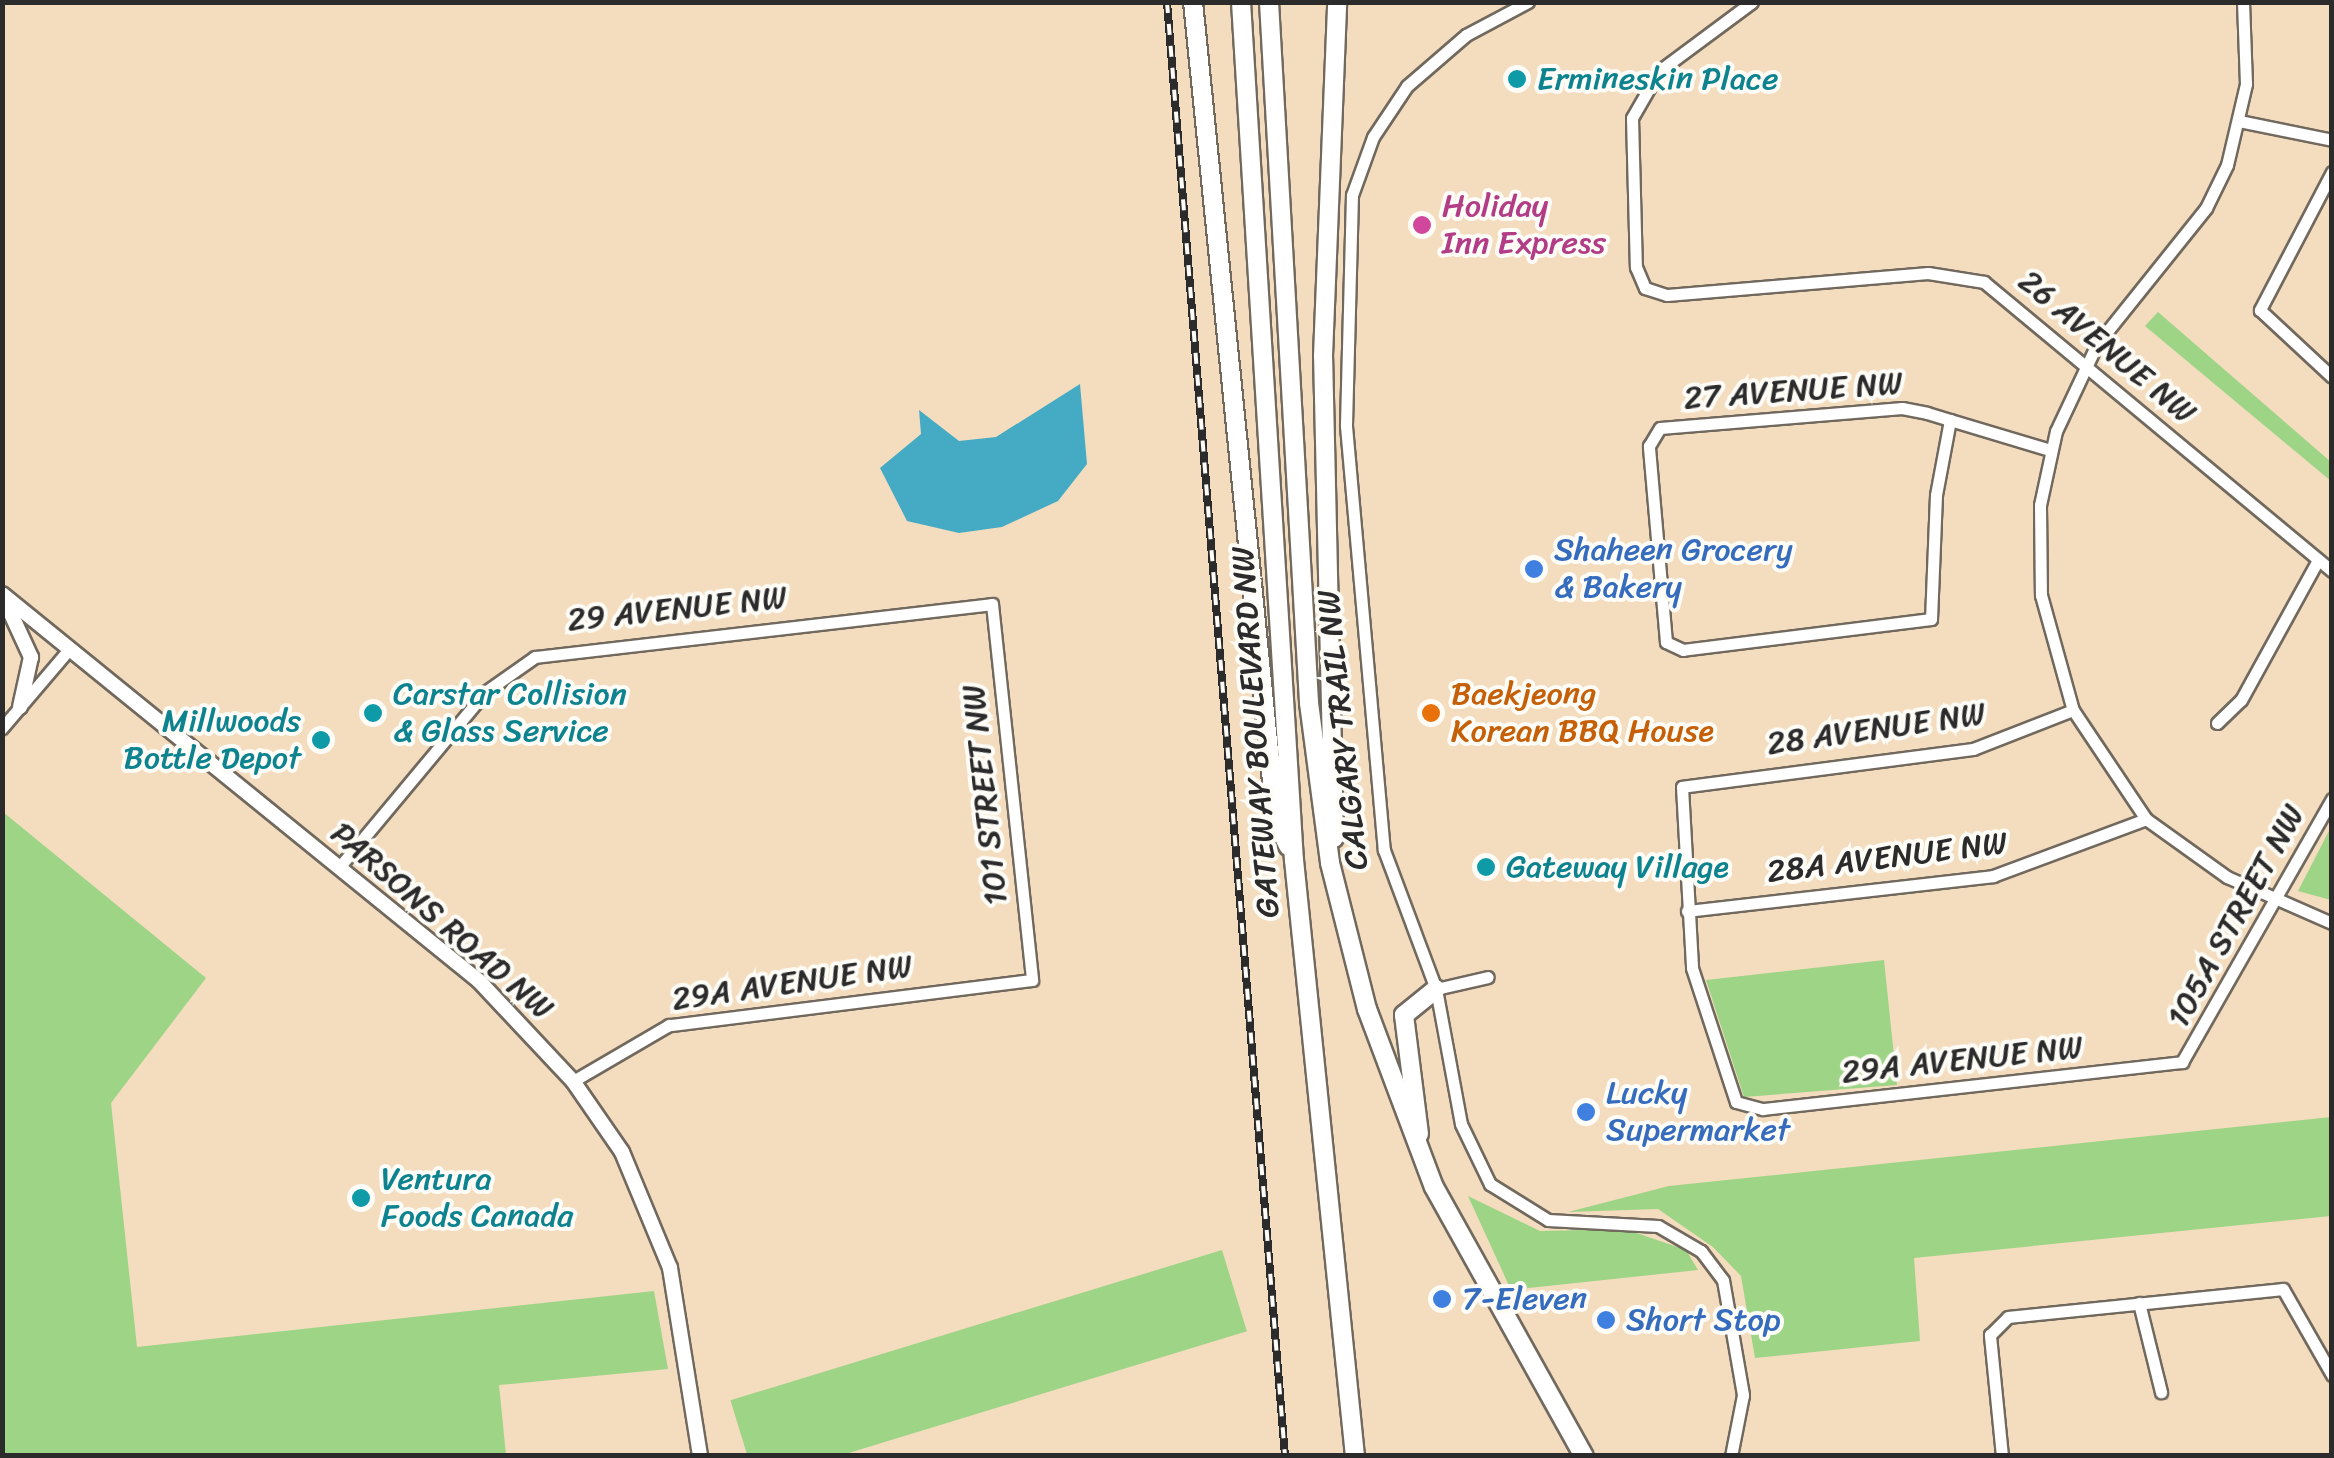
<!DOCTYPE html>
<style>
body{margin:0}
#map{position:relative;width:2334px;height:1458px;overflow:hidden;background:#f4dcbe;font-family:Sriracha,sans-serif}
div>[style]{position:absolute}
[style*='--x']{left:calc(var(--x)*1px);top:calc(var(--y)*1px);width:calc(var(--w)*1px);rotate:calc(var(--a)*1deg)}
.green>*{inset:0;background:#9dd486;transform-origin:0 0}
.water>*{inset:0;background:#45abc4}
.roads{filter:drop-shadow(2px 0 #71695e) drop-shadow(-2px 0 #71695e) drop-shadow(0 2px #71695e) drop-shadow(0 -2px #71695e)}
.minor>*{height:11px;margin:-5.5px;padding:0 5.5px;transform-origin:5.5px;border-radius:5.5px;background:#fff}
.major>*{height:14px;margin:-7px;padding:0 7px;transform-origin:7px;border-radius:7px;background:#fff}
.highway>*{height:18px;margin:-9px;padding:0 9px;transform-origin:9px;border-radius:9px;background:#fff}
.rail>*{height:8px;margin-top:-4px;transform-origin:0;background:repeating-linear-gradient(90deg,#fdfcf7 0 11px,#2b2b2b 0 22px);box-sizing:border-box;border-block:2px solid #2b2b2b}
.dots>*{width:28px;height:28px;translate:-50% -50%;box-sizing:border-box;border:5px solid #fdfcf7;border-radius:50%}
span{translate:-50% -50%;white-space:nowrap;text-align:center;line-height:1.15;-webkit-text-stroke:8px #fdfcf7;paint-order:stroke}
.culture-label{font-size:32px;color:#0d838f}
.left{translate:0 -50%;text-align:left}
.right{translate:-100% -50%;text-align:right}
.hotel-label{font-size:32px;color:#b23c85}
.street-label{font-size:32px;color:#2b2b2b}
.shop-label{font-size:32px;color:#366cbe}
.food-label{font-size:32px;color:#c56008}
.frame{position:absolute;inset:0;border:5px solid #2b2b2b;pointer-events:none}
</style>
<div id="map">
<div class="green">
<div style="clip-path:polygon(2158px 312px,2331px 462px,2331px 481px,2145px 326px)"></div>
<div style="clip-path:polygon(3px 812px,206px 978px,111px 1103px,137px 1347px,654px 1291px,668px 1369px,499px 1385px,506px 1455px,3px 1455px)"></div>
<div style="clip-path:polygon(2331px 827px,2331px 900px,2298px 891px)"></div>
<div style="clip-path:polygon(1884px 960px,1897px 1085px,1744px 1097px,1706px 980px)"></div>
<div style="clip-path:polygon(2331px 1117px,2331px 1216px,1914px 1258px,1920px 1341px,1755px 1358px,1741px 1276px,1713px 1247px,1658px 1209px,1568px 1212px,1669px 1186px)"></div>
<div style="clip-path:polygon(1468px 1196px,1540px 1231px,1625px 1229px,1686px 1250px,1698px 1270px,1511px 1290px)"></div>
<div style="left:1222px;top:1250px;width:85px;height:514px;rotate:73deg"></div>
</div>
<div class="water">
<div style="clip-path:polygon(1080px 384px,1087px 464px,1058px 501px,1002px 527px,959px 533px,907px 521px,880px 468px,921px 434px,919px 410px,959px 441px,996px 437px)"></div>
</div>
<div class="roads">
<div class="minor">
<div style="--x:1528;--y:2;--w:70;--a:152"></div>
<div style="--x:1466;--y:35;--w:78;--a:139.2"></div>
<div style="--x:1407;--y:86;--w:61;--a:123.7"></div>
<div style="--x:1373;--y:137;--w:62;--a:109.9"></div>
<div style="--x:1352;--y:195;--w:231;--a:91.5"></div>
<div style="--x:1346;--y:426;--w:426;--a:84.9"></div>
<div style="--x:1384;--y:850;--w:148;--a:69.5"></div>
<div style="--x:1436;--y:989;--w:137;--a:79.5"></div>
<div style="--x:1461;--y:1124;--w:67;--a:64.2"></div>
<div style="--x:1490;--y:1184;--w:68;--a:31.8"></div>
<div style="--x:1548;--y:1220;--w:110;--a:3.1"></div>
<div style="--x:1658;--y:1226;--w:50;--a:30.2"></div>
<div style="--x:1701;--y:1251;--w:36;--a:53"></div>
<div style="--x:1723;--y:1280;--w:117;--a:80.1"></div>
<div style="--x:1743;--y:1395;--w:62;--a:101.1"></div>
<div style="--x:1752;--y:2;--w:116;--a:143.4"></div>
<div style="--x:1659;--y:71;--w:54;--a:119.9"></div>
<div style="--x:1632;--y:118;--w:149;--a:88.5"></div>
<div style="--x:1636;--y:267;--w:23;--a:67"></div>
<div style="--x:1645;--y:288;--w:23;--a:18"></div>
<div style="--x:1667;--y:295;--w:262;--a:-4.8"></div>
<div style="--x:1928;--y:273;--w:57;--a:9.1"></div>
<div style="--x:1984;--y:282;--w:452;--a:39.7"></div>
<div style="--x:2243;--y:2;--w:82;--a:87.9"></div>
<div style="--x:2246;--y:84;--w:83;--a:103.2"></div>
<div style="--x:2227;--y:165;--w:48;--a:116"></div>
<div style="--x:2206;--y:208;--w:174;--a:128.7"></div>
<div style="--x:2097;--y:344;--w:96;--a:115.2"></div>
<div style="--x:2056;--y:431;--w:76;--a:102.2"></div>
<div style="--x:2040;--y:505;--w:90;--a:89.4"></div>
<div style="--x:2041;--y:595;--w:119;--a:74.5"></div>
<div style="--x:2073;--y:710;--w:131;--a:56.2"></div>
<div style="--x:2146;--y:819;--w:100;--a:35.6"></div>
<div style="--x:2227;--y:877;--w:115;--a:23.7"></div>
<div style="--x:2239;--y:121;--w:95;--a:11.5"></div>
<div style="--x:2332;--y:172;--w:156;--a:117.6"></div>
<div style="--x:2260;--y:310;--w:98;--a:42.9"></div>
<div style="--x:1950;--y:420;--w:76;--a:100.6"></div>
<div style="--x:1936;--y:495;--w:124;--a:92.3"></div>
<div style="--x:1931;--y:619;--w:250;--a:172.9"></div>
<div style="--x:1683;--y:650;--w:19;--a:-155"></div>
<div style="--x:1666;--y:642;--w:197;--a:-95"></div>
<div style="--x:1649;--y:446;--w:21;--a:-59"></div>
<div style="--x:1660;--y:428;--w:243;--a:-4.7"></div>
<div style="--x:1902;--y:408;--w:25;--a:11"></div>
<div style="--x:1927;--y:413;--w:24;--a:17"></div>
<div style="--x:1950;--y:420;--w:104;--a:16.7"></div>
<div style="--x:2073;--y:710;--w:107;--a:158.7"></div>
<div style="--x:1973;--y:749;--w:293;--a:172.6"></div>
<div style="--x:1682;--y:787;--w:181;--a:86.8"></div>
<div style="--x:1692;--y:968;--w:141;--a:71.8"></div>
<div style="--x:1736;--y:1102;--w:28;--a:15"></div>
<div style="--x:1763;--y:1109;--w:422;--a:-6.4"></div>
<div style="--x:2182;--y:1062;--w:303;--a:-60.3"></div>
<div style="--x:2217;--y:723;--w:33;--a:-44"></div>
<div style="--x:2241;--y:700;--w:160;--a:-61.2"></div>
<div style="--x:2;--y:728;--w:105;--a:-49.6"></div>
<div style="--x:341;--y:865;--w:225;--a:-50.2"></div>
<div style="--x:485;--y:692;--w:61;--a:-35"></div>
<div style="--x:535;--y:657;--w:460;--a:-6.6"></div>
<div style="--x:992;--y:604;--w:378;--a:83.9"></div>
<div style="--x:1032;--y:980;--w:366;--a:172.9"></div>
<div style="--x:669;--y:1025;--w:111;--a:149.7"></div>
<div style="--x:1687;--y:911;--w:308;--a:-6.5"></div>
<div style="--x:1993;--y:876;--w:163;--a:-20.4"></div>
<div style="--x:1436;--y:989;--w:53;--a:-13"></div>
<div style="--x:2139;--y:1303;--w:92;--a:76.1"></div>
<div style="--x:2002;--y:1456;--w:122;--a:-95.7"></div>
<div style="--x:1990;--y:1335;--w:25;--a:-45"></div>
<div style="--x:2008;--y:1317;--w:276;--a:-5.8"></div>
<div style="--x:2283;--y:1289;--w:99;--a:60.3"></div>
</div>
<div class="major">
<div style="--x:2;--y:594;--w:614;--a:39.05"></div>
<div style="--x:479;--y:981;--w:137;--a:46.8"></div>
<div style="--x:573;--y:1081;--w:86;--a:55.4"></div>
<div style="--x:622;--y:1152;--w:126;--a:67.5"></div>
<div style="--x:670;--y:1268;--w:190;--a:80.9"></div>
<div style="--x:6;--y:603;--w:60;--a:65.2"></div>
<div style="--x:31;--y:657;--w:51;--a:102.4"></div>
</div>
<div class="highway">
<div style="--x:1193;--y:2;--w:823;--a:84.21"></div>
<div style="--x:1276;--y:821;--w:28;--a:64"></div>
<div style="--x:1241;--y:2;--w:860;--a:86.47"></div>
<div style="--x:1294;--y:860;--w:599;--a:84.16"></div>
<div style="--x:1269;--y:2;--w:702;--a:86.73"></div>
<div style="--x:1309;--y:703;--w:161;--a:82.5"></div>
<div style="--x:1330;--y:863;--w:151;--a:75.8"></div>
<div style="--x:1367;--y:1009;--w:190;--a:69.4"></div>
<div style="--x:1434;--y:1187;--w:308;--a:60.9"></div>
<div style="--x:1334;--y:838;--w:482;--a:-91.3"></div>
<div style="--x:1323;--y:356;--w:354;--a:-87.7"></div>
<div style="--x:1419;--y:1134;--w:120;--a:-97.2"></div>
<div style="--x:1404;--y:1015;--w:41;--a:-39.1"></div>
</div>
</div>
<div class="rail">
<div style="--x:1167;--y:2;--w:1459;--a:85.36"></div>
</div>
<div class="dots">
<div style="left:1517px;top:79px;background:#0f9aa8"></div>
<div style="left:1422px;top:225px;background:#d1479c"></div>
<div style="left:1534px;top:569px;background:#3f7fe0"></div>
<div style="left:373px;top:713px;background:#0f9aa8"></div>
<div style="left:1431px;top:713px;background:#e8710a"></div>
<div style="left:321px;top:740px;background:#0f9aa8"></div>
<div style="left:1486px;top:867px;background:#0f9aa8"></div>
<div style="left:1586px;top:1112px;background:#3f7fe0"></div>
<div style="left:361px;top:1198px;background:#0f9aa8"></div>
<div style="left:1442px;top:1299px;background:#3f7fe0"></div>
<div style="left:1606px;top:1320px;background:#3f7fe0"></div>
</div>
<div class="culture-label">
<span class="left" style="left:1537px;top:79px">Ermineskin Place</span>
<span class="left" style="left:393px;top:713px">Carstar Collision<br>&amp; Glass Service</span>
<span class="right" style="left:301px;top:740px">Millwoods<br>Bottle Depot</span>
<span class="left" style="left:1506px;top:867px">Gateway Village</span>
<span class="left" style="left:381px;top:1198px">Ventura<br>Foods Canada</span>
</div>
<div class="hotel-label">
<span class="left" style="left:1442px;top:225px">Holiday<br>Inn Express</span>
</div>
<div class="street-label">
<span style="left:2107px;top:347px;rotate:40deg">26 AVENUE NW</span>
<span style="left:1793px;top:391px;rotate:-4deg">27 AVENUE NW</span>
<span style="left:677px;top:609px;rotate:-6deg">29 AVENUE NW</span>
<span style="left:1876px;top:729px;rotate:-8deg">28 AVENUE NW</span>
<span style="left:1343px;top:730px;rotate:-96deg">CALGARY TRAIL NW</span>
<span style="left:1256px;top:732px;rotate:-94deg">GATEWAY BOULEVARD NW</span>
<span style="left:985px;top:795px;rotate:-96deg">101 STREET NW</span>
<span style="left:1887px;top:858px;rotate:-7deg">28A AVENUE NW</span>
<span style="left:2236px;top:916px;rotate:-61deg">105A STREET NW</span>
<span style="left:442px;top:921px;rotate:41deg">PARSONS ROAD NW</span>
<span style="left:792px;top:983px;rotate:-8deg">29A AVENUE NW</span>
<span style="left:1962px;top:1060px;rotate:-6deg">29A AVENUE NW</span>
</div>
<div class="shop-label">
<span class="left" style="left:1554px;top:569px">Shaheen Grocery<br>&amp; Bakery</span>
<span class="left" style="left:1606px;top:1112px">Lucky<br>Supermarket</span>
<span class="left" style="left:1462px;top:1299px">7-Eleven</span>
<span class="left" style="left:1626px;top:1320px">Short Stop</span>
</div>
<div class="food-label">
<span class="left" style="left:1451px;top:713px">Baekjeong<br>Korean BBQ House</span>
</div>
<div class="frame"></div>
</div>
